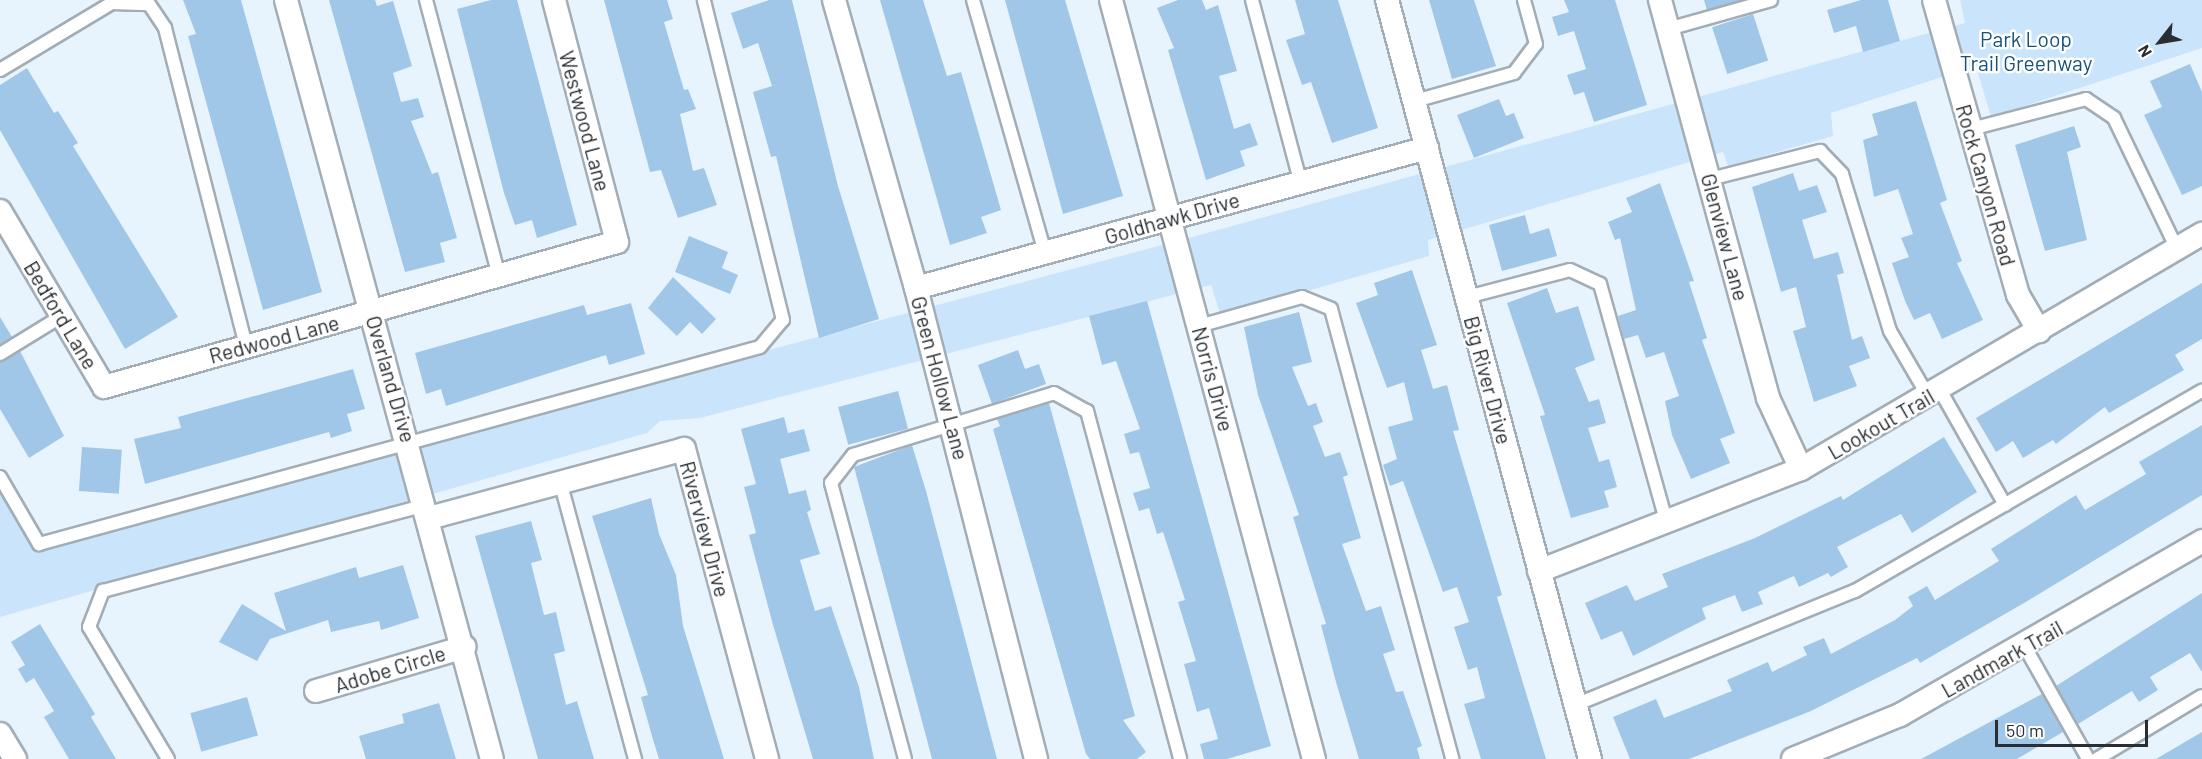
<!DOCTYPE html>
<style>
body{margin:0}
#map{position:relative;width:2202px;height:759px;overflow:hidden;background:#e8f4fd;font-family:Barlow,sans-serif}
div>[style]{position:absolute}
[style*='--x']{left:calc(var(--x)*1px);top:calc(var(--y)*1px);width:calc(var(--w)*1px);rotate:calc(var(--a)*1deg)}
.green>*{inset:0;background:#c9e4fb}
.building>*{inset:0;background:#a1c7e8;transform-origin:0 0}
.roads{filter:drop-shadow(2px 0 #a2adb6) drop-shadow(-2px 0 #a2adb6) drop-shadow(0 2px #a2adb6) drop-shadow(0 -2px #a2adb6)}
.lane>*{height:12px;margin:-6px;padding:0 6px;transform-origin:6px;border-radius:6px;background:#fff}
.street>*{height:22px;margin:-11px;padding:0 11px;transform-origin:11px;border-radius:11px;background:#fff}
span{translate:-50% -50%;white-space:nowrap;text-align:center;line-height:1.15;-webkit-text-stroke:5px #fff;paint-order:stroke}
.park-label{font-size:21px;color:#16527c}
.street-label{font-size:21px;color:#2a2e32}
.north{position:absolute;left:2130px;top:12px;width:60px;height:60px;-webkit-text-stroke:4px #fff;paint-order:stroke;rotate:239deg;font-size:16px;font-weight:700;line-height:24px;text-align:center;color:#2a2e32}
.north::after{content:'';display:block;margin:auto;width:21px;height:27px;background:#2a2e32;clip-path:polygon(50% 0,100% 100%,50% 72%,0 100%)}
.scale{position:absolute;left:1995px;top:720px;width:153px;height:27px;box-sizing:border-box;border:3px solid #2a2e32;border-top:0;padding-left:8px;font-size:18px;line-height:21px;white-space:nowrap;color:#2a2e32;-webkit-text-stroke:4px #fff;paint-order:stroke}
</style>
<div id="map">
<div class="green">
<div style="clip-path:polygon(1960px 0,2202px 0,2202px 48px,1991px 117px,1976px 66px,1831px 113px,1833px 136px,1728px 166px,1723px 152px,1428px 240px,1429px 256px,1221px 316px,1211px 285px,700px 418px,660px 421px,647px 433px,0 617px,0 493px,33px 546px,1196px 236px,1965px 23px)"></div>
</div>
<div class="building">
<div style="clip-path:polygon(183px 0,241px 0,322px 292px,263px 310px,188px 36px,196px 34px)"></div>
<div style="clip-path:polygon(329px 0,375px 0,377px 6px,393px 1px,412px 66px,393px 73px,401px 102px,418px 98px,424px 117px,411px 121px,432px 174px,438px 172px,457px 238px,440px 243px,445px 262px,405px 272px)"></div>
<div style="clip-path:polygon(491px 0,517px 0,577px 225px,537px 238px,532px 220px,515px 225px,504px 193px,457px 9px)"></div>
<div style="clip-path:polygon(604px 0,667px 0,673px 19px,664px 22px,684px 90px,688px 89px,696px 109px,680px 114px,693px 171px,704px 168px,717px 205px,678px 218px,661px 170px,650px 172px)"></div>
<div style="clip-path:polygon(769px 0,792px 0,838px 186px,879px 319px,819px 338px,776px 156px,771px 157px,753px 92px,772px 86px,758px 43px,743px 49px,731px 13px)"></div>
<div style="clip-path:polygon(880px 0,923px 0,947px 76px,961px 72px,1001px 210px,981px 217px,987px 233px,950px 245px)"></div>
<div style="clip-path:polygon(1005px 0,1065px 0,1123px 196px,1063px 214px)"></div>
<div style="clip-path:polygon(1178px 0,1202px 0,1206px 10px,1218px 5px,1237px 71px,1219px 76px,1234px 129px,1250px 123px,1258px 145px,1240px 151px,1245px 166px,1206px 180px,1168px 50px,1174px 48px,1157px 8px)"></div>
<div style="clip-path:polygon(1295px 0,1338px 0,1378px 128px,1332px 143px,1311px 82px,1302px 85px,1286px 40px,1305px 34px)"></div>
<div style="clip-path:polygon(1429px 0,1474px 0,1496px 66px,1452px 79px)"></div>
<div style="clip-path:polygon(1564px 0,1615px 0,1647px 105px,1594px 122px,1584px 92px,1574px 95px,1567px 75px,1586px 69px,1574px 31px,1558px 36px,1552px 17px,1569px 12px)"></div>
<div style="clip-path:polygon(1704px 0,1741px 0,1707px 10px)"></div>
<div style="clip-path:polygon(1861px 0,1888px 0,1900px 41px,1863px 52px,1856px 26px,1834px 33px,1827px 10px)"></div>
<div style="left:1753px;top:14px;width:49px;height:43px;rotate:72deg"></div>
<div style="clip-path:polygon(2190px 64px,2202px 92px,2202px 186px,2182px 195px,2144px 115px,2162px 107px,2150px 81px)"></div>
<div style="clip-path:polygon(27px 68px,54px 113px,58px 111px,78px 143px,73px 146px,178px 317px,125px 349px,0 130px,0 85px)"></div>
<div style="clip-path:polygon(1499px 99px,1506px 116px,1514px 113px,1524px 138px,1474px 158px,1457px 115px)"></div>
<div style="clip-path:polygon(1916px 101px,1947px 200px,1940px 203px,1962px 261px,1957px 263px,1983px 320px,1942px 339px,1930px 313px,1914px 320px,1905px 301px,1892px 263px,1909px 257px,1901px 238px,1913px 234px,1898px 189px,1874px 197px,1863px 140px,1878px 135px,1872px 114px)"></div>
<div style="clip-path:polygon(2074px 126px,2081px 147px,2067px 152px,2087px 240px,2045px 251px,2015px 145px)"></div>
<div style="clip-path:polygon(1793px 173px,1799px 191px,1817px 185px,1827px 212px,1802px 220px,1814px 259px,1838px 252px,1844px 273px,1837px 275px,1852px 340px,1862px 336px,1870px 358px,1849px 366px,1857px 386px,1814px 402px,1793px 331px,1806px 327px,1796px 287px,1781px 292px,1752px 187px)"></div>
<div style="clip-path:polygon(1660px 183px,1694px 281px,1689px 282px,1707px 338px,1702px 340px,1735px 433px,1720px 439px,1730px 463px,1691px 479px,1672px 435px,1665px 401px,1679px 396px,1664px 352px,1646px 358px,1638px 335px,1624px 339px,1618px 316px,1636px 310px,1620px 238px,1615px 240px,1608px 222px,1632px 212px,1626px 198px)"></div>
<div style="clip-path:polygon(1525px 215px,1530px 234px,1549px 228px,1557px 256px,1502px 271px,1489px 225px)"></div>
<div style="clip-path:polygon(689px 236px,728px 252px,722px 268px,738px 275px,730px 294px,675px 272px)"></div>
<div style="clip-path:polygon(1412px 270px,1437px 345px,1421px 350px,1433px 389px,1447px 385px,1459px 430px,1453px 431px,1502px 595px,1497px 597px,1546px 759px,1481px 759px,1464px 704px,1485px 698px,1477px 667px,1468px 670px,1454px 627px,1469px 622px,1457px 587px,1443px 592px,1403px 481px,1390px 486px,1383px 465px,1397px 459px,1388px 427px,1413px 420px,1404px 382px,1387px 388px,1356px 303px,1378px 295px,1374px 283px)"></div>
<div style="clip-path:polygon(673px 277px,716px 319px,702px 334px,690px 322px,677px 336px,648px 308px)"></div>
<div style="clip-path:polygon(2202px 283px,2202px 339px,2175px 355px,2184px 370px,2109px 413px,2105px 407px,2056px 444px,2053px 440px,2023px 458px,2013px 441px,1996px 452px,1976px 418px)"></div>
<div style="clip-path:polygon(1547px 288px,1556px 313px,1578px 306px,1595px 360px,1575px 368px,1589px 402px,1599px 399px,1606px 423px,1588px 428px,1599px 462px,1609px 459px,1617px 487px,1604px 491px,1609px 507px,1571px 518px,1540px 416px,1545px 415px,1507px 303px)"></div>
<div style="clip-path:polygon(1147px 301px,1271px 746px,1227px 759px,1204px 759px,1200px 744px,1218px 739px,1209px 708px,1197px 712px,1184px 664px,1196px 661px,1178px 602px,1185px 600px,1163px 532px,1157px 534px,1149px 508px,1139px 511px,1133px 493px,1150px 488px,1139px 452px,1130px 454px,1124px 434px,1140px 429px,1116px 361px,1102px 365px,1089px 316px)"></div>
<div style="clip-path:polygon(631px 303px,645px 354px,609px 365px,606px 355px,446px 406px,441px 389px,426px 394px,415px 353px,584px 305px,587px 315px)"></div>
<div style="clip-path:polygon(1299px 312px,1312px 362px,1292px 367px,1308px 406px,1316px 403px,1323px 422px,1313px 426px,1325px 457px,1340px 452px,1348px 475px,1343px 477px,1361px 538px,1342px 544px,1366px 611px,1381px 606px,1395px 650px,1383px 654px,1396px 692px,1403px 691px,1422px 746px,1417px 748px,1420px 759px,1359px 759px,1336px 682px,1321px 625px,1326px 624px,1293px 517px,1299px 515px,1258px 395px,1244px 327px)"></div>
<div style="clip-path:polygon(0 317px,12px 337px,0 344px)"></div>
<div style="clip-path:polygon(1018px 350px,1025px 369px,1039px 364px,1046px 384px,992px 404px,978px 365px)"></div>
<div style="clip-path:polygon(20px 351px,64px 436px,29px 458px,0 409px,0 362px)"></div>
<div style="clip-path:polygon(353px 369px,365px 409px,347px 414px,352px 431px,331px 438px,329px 432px,145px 484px,134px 439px,181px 428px,178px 417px)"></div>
<div style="left:898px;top:391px;width:39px;height:62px;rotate:75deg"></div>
<div style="clip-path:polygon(1049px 403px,1135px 716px,1123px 720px,1146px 752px,1137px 759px,1090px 759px,1086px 754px,993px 429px,1000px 426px,997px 419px)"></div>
<div style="clip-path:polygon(784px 417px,788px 433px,804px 429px,810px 451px,780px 459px,789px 494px,806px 490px,811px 510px,807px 512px,820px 554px,800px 560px,815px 611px,831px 606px,859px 687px,874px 759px,813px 759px,773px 625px,749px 535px,756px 533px,744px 487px,756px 484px,741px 429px)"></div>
<div style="clip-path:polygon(2202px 425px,2202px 495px,2024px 603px,1920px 663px,1917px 658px,1811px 711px,1689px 759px,1630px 759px,1613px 717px,1656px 699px,1664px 718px,1732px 691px,1727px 680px,1768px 662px,1772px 672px,1807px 655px,1803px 647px,1824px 638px,1831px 654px,1895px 620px,1913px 606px,1908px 597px,1927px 586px,1935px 600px,1999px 561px,1991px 549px,2076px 495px,2085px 510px,2146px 474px,2139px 462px)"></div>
<div style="clip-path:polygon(1944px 437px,1977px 492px,1912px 533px,1901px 514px,1837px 547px,1848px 567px,1831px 577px,1828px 573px,1799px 587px,1794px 576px,1758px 592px,1763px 604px,1742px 612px,1735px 595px,1702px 608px,1706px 619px,1633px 656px,1622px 631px,1601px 640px,1585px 603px,1627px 585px,1635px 601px,1668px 587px,1662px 574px,1755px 538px,1841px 496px,1843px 500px)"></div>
<div style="clip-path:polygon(912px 445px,926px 491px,997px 759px,932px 759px,927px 740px,854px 467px)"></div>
<div style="left:82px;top:447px;width:40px;height:44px;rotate:4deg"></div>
<div style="clip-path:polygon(651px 498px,659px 534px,676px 575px,683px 626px,724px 759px,659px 759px,654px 743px,641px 697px,648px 695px,592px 516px)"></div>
<div style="clip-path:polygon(531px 521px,542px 560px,531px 563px,544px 615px,556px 612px,565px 651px,554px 654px,566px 705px,577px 701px,594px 759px,538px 759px,475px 536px)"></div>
<div style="clip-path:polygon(403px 565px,419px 618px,381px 630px,379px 621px,331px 632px,328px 620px,270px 639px,257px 661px,219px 642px,242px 604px,286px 631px,274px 593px,356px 567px,359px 578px)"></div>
<div style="clip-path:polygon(2202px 593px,2202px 672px,2190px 653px,2150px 677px,2158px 690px,2139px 702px,2132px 691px,2078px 724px,2056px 686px)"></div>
<div style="clip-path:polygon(40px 624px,95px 714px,91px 717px,116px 759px,69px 759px,44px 717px,54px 711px,34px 678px,26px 683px,18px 669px,25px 665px,11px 642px)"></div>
<div style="clip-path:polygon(2042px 694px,2063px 732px,2017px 759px,1921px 759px)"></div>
<div style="left:247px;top:697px;width:40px;height:59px;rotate:74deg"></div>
<div style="clip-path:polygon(439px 703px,456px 759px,366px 759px,359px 736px,404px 723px,402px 714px)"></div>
<div style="clip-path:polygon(2202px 732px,2202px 759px,2156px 759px)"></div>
</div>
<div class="roads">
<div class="lane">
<div style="--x:426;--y:0;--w:285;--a:75.2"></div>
<div style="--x:973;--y:0;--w:263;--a:74.1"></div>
<div style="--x:1252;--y:0;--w:187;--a:75.1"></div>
<div style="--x:1668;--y:29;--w:107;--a:-15.7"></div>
<div style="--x:0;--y:70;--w:131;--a:-30.9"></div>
<div style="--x:112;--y:3;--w:37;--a:2"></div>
<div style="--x:149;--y:4;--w:29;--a:56"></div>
<div style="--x:165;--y:28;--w:328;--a:75.7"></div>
<div style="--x:1415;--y:101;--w:103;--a:-15.8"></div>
<div style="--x:1514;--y:73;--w:36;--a:-53"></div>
<div style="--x:1536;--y:44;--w:46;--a:-105.3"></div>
<div style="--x:1971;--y:129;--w:119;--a:-14.6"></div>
<div style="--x:2086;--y:99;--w:34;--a:34"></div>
<div style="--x:2114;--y:118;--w:143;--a:64.3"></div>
<div style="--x:1710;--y:179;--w:114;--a:-14.3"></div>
<div style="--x:1820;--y:151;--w:32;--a:46"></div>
<div style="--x:1842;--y:174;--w:164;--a:73"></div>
<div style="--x:1890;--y:331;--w:75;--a:59.7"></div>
<div style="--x:1467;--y:297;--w:106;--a:-14.7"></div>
<div style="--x:1570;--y:270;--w:33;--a:25"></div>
<div style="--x:1600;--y:284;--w:249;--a:74.4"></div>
<div style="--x:1199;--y:326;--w:107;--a:-15.7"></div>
<div style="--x:1302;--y:297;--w:31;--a:22"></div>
<div style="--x:1331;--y:309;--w:466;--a:74.9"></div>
<div style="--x:0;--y:354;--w:73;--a:-31.5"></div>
<div style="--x:1940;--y:390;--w:132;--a:60.5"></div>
<div style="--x:0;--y:477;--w:78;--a:59.8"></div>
<div style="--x:39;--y:544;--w:747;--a:-15.28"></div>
<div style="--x:760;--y:347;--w:35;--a:-50"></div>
<div style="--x:783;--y:320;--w:330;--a:-103.9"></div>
<div style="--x:560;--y:481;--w:288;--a:74.9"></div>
<div style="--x:2025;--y:647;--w:129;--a:60.6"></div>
<div style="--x:1575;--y:705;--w:302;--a:-22.2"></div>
<div style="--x:1855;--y:591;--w:401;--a:-30"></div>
<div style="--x:168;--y:759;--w:154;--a:-120.9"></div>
<div style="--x:89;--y:627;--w:39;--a:-69"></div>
<div style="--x:103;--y:591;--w:334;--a:-14.9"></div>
<div style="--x:905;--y:759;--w:286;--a:-105"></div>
<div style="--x:831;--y:483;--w:36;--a:-52"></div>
<div style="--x:853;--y:455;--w:210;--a:-17.1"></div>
<div style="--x:1054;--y:393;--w:38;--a:29"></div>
<div style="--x:1087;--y:411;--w:360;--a:75"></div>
<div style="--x:2097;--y:759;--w:122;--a:-31"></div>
</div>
<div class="street">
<div style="--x:286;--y:0;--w:786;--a:74.82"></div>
<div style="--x:834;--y:0;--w:299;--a:74.1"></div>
<div style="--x:916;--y:288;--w:486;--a:75.7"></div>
<div style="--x:1111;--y:0;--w:786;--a:75.03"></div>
<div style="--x:1387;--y:0;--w:786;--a:75.03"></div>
<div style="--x:1660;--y:0;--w:412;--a:74.8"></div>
<div style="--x:1768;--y:398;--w:78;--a:65.1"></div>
<div style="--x:1934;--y:0;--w:307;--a:74.1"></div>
<div style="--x:2018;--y:295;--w:42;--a:59.7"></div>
<div style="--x:0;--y:211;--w:204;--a:59.4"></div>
<div style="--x:104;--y:387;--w:533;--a:-15.78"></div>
<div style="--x:617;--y:242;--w:250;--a:-104.6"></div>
<div style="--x:916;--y:288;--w:530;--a:-15.32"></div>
<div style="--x:429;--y:518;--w:264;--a:-15.1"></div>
<div style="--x:684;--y:449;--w:321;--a:75"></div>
<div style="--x:1539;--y:571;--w:281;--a:-21.3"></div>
<div style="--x:1801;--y:469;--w:465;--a:-30.4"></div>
<div style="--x:316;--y:691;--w:155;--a:-16.5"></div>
<div style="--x:0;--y:734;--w:29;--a:59"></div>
<div style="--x:1793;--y:759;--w:116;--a:-22.4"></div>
<div style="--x:1900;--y:715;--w:349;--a:-29.9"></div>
</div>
</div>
<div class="park-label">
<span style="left:2026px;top:51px">Park Loop<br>Trail Greenway</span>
</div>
<div class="street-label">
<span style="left:585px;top:121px;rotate:75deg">Westwood Lane</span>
<span style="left:1986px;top:185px;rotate:74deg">Rock Canyon Road</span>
<span style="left:1172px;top:218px;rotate:-16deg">Goldhawk Drive</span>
<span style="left:1725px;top:237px;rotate:75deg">Glenview Lane</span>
<span style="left:61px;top:315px;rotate:59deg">Bedford Lane</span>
<span style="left:274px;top:339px;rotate:-15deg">Redwood Lane</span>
<span style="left:940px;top:378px;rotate:75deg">Green Hollow Lane</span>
<span style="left:391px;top:379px;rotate:74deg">Overland Drive</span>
<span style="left:1213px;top:379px;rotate:75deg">Norris Drive</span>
<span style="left:1488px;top:380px;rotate:75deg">Big River Drive</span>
<span style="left:1881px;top:424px;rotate:-30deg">Lookout Trail</span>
<span style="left:705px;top:529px;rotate:75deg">Riverview Drive</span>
<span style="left:2002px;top:659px;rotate:-29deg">Landmark Trail</span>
<span style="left:390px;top:669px;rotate:-17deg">Adobe Circle</span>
</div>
<div class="north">N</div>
<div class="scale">50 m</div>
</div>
